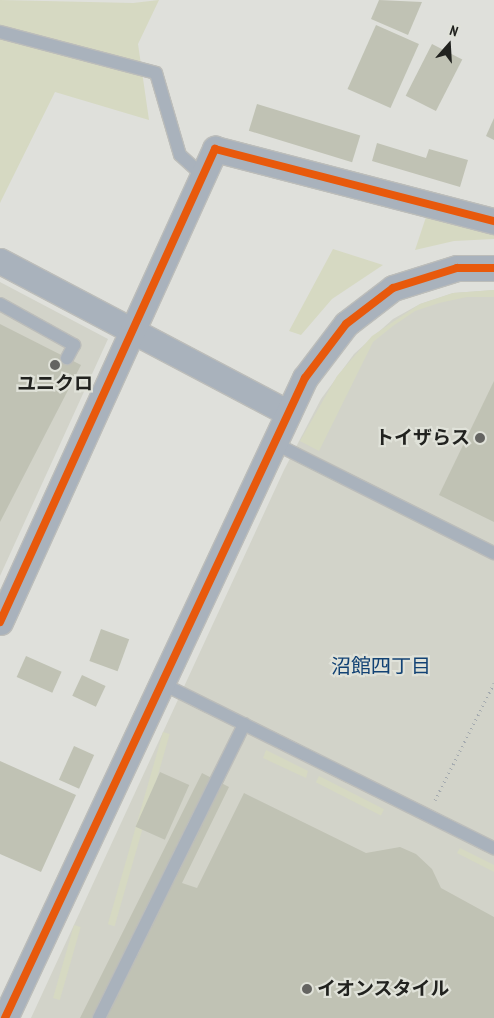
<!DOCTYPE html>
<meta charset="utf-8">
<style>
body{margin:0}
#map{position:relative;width:494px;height:1018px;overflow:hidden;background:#dfe0db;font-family:"PT Sans Narrow","Noto Sans JP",sans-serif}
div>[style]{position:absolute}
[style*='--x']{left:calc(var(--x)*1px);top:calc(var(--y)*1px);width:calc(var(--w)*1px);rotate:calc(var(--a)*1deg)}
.built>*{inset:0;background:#d2d3c9}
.green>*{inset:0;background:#d6d9c2;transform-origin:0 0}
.building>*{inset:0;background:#c0c2b4;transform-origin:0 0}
.path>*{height:3px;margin-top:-1.5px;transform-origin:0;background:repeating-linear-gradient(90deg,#a4aaaf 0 1px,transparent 0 5px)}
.roads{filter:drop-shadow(1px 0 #bcbdba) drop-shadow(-1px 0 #bcbdba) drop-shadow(0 1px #bcbdba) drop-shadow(0 -1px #bcbdba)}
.service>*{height:12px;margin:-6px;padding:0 6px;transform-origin:6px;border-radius:6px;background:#a9b2bc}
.minor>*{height:25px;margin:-12.5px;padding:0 12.5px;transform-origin:12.5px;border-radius:12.5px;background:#a9b2bc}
.cycleway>*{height:8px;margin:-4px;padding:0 4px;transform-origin:4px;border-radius:4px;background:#e8590c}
.dots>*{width:14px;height:14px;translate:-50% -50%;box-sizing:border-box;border:2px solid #e0e2d9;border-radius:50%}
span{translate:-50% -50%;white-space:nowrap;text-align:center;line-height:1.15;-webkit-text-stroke:4.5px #e0e2d9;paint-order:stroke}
.poi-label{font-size:19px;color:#21221f;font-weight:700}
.right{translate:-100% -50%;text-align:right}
.left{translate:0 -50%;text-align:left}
.neighbourhood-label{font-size:20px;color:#124274}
.north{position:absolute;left:424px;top:20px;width:50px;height:50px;-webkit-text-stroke:4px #e0e2d9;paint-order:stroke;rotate:19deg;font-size:14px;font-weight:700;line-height:20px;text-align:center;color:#21221f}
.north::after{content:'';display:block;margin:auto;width:18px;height:22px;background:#21221f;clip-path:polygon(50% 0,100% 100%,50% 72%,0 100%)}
</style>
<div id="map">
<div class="built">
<div style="clip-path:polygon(0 282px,108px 339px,0 576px)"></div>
<div style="clip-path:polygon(494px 290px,494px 1018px,31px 1018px,284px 470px,321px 399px,354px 354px,393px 319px,420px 304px,453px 293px)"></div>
</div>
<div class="green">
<div style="clip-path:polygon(0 0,133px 3px,159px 0,138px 44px,149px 120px,55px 92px,0 203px)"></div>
<div style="clip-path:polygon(426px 217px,494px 234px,494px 239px,454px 241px,415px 250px)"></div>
<div style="clip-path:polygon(333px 249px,383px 265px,332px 299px,301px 335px,289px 331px)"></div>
<div style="clip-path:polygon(494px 290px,494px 297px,467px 297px,439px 303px,415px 311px,393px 326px,373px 342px,319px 451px,300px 441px,337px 376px,372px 336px,420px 304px,453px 293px)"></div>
<div style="left:163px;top:732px;width:7px;height:200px;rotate:16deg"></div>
<div style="clip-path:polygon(266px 750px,308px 771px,306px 778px,263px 758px)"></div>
<div style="left:319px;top:776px;width:73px;height:7px;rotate:27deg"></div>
<div style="clip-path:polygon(460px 848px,494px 865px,494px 872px,457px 853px)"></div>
<div style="left:74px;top:925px;width:7px;height:76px;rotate:16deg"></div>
</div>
<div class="building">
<div style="clip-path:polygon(379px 0,422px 2px,408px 35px,371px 19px)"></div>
<div style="left:376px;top:25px;width:47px;height:70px;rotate:24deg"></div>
<div style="left:432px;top:44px;width:34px;height:58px;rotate:27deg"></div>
<div style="left:257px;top:104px;width:108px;height:28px;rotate:17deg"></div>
<div style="clip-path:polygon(494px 118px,494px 140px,486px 136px)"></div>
<div style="clip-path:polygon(377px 143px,426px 158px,429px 149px,468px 160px,460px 187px,372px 161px)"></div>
<div style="clip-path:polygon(0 324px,81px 365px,0 522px)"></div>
<div style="clip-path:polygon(494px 381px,494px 522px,439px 495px)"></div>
<div style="left:101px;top:629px;width:30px;height:34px;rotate:20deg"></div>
<div style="left:26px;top:656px;width:39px;height:23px;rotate:24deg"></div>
<div style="left:82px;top:675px;width:26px;height:23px;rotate:25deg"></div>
<div style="left:74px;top:746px;width:22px;height:37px;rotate:24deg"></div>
<div style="clip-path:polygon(0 761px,76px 795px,41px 872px,0 854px)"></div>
<div style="left:160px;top:772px;width:32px;height:60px;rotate:24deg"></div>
<div style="clip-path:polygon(202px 773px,229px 787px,182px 883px,197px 888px,244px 793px,366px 853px,400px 847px,416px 854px,432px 869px,441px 888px,494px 917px,494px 1018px,80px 1018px)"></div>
</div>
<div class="path">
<div style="--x:435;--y:800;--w:131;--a:-63.2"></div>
</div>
<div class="roads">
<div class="service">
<div style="--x:0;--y:32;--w:161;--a:14.7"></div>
<div style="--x:156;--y:73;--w:85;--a:73.7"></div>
<div style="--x:180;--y:155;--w:31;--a:42"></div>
<div style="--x:0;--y:304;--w:85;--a:29"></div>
<div style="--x:74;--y:345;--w:15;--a:118"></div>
<div style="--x:274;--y:443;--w:246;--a:26.6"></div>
<div style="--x:161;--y:683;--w:372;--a:26.4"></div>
<div style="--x:99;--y:1018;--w:328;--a:-63.7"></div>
</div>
<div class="minor">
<div style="--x:0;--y:261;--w:326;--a:27.8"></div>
<div style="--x:0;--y:622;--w:520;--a:-65.56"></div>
<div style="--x:215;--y:149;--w:288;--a:14.5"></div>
<div style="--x:5;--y:1018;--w:707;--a:-64.89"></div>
<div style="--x:305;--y:378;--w:68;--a:-52.8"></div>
<div style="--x:346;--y:324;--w:59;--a:-37.5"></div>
<div style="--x:393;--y:288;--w:67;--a:-17.4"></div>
<div style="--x:457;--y:268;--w:37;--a:0"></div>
</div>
</div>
<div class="cycleway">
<div style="--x:0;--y:622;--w:520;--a:-65.56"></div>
<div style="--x:215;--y:149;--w:288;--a:14.5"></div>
<div style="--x:5;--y:1018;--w:707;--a:-64.89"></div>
<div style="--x:305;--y:378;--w:68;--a:-52.8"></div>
<div style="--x:346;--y:324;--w:59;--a:-37.5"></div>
<div style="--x:393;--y:288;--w:67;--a:-17.4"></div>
<div style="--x:457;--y:268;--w:37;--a:0"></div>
</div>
<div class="dots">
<div style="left:55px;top:365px;background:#646461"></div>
<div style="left:480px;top:438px;background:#646461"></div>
<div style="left:307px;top:989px;background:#646461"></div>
</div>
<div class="poi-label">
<span style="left:55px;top:384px">ユニクロ</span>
<span class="right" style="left:470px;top:438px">トイザらス</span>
<span class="left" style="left:317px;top:989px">イオンスタイル</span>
</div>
<div class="neighbourhood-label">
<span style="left:381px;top:666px">沼館四丁目</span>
</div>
<div class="north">N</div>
</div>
